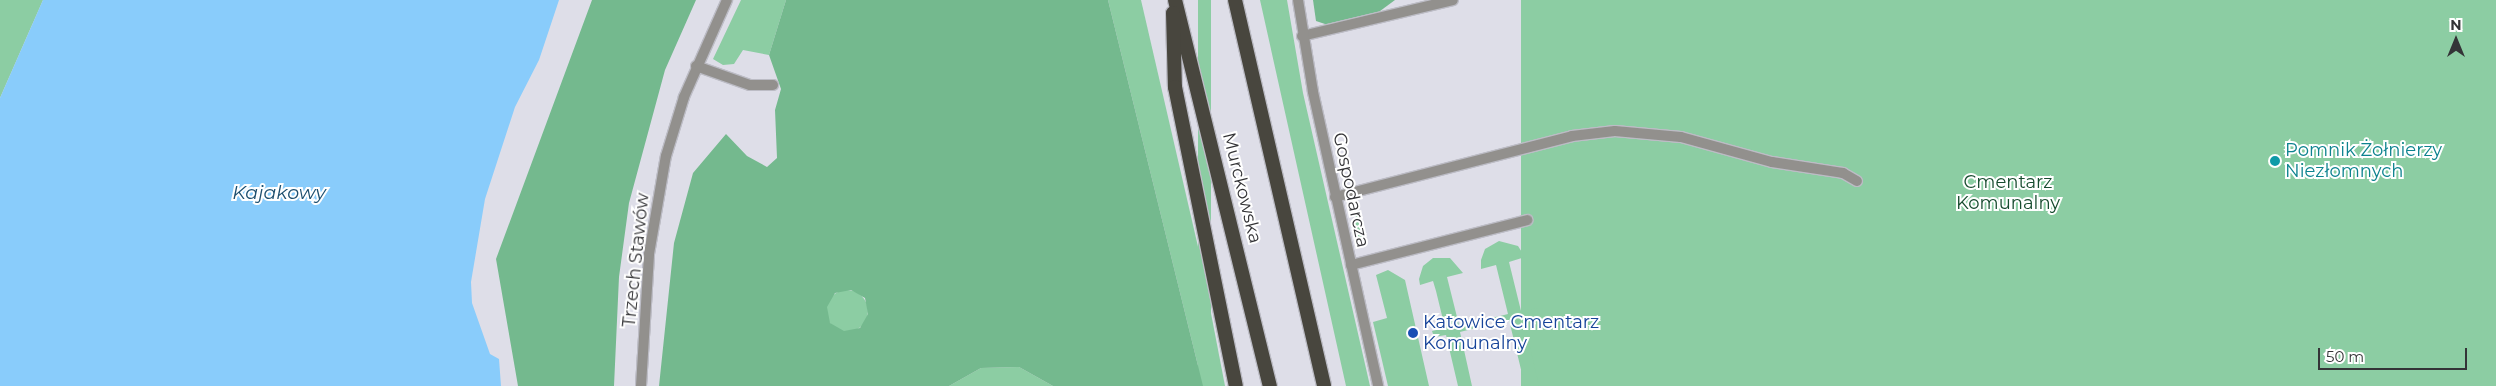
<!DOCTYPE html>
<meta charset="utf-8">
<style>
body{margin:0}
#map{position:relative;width:2496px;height:386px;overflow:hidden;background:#dedee8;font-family:Montserrat,sans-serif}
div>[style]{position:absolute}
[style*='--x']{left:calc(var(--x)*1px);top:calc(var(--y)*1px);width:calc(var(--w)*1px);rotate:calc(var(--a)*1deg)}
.green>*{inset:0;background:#8ccda3;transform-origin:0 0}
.round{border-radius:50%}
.forest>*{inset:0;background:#74b98e}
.water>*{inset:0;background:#89ccfb}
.roads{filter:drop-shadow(1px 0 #bcbcc5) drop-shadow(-1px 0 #bcbcc5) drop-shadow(0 1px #bcbcc5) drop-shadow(0 -1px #bcbcc5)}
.service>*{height:10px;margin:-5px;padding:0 5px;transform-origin:5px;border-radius:5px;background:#92908d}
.minor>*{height:10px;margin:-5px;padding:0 5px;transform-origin:5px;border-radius:5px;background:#92908d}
.tertiary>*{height:10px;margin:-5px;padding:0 5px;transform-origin:5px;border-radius:5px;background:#92908d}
.trunk>*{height:14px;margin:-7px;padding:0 7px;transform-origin:7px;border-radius:7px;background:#48463e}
.dots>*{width:14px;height:14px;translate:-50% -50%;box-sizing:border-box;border:2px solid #fff;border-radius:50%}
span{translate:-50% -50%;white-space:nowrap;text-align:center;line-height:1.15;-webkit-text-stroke:4px #fff;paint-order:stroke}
.culture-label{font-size:18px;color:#0d838f}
.left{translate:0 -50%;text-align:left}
.park-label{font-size:18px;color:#174c2f}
.street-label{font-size:18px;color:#343437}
.transit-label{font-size:18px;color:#164399}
.water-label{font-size:19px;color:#1d4f6f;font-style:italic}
.north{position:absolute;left:2431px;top:15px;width:50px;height:50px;-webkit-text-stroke:4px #fff;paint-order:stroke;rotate:0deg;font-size:14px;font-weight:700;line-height:20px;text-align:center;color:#343437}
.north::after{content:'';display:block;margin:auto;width:18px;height:22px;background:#343437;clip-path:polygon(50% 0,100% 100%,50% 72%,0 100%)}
.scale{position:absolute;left:2318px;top:348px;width:149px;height:22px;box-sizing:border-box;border:2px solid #343437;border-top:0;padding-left:6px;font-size:15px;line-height:18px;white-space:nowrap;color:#343437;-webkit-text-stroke:4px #fff;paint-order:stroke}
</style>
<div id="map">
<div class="green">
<div style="clip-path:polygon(0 0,43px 0,0 98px)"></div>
<div style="clip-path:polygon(741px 0,786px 0,769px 55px,743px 50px,734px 64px,723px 65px,713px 59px)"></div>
<div style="clip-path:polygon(1108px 0,1141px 0,1199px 251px,1225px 386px,1203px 386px)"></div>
<div style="left:1198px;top:0;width:13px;height:396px"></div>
<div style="clip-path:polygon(1260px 0,1287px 0,1303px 93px,1370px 386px,1346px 386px)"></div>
<div style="left:1521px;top:0;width:975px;height:397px"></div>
<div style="clip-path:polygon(1357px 209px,1365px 247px,1353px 233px)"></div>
<div style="clip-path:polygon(1499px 241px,1518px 246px,1525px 257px,1509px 262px,1521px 311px,1537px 308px,1538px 314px,1523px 317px,1539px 386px,1525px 386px,1509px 320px,1494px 324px,1492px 318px,1508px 314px,1496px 265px,1481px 269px,1481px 260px,1485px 249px)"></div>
<div style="clip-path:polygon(1433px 258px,1450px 258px,1463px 273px,1447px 277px,1459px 325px,1474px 322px,1476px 328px,1460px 332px,1472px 386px,1458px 386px,1446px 335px,1434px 337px,1432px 331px,1445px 328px,1436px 291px,1433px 281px,1420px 285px,1419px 279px,1423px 266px)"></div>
<div style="clip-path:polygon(1388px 270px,1405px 280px,1429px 386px,1388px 386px,1373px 322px,1387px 318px,1376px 275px)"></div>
<div class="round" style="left:826px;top:290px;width:42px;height:42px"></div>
<div style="clip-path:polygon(1019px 367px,1053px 386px,949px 386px,981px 368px)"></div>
</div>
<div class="forest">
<div style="clip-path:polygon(592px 0,696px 0,665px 70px,629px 203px,619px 277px,614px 386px,518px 386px,496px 259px)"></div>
<div style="clip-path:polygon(evenodd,786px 0,1108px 0,1203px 386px,1053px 386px,1019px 367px,981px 368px,949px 386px,659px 386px,674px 243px,693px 173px,726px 134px,747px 156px,767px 167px,777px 158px,775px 110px,781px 89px,769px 55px,786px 0,851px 290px,865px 298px,868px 314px,860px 328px,844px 331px,830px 323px,827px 307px,835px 293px,851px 290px)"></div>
<div style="clip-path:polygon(1313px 0,1395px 0,1376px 14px,1328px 25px,1316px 21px)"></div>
</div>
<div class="water">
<div style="clip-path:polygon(43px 0,559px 0,539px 60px,515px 107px,485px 199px,471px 282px,472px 303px,490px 354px,499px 359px,501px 386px,0 386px,0 98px)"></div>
</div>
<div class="roads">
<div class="service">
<div style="--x:1302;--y:36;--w:155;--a:-13.4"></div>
<div style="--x:696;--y:66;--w:57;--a:19.4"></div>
<div style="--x:750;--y:85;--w:23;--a:0"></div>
<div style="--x:1335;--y:197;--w:245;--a:-14.4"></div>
<div style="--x:1572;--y:136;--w:43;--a:-6.6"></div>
<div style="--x:1615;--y:131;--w:66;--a:5.2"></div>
<div style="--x:1681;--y:137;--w:94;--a:15.4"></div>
<div style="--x:1772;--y:162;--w:72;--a:8.8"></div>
<div style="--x:1843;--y:173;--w:16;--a:30"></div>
<div style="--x:1351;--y:265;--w:182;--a:-14.3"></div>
</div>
<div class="minor">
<div style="--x:641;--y:386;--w:132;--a:-86.5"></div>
<div style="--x:649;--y:254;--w:99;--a:-80.2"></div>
<div style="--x:666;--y:156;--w:62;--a:-73"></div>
<div style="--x:684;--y:97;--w:106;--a:-66.1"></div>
</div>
<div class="tertiary">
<div style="--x:1298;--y:0;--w:93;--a:80.7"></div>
<div style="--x:1313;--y:92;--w:301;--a:77.5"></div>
</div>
<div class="trunk">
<div style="--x:1175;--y:0;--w:398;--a:76.2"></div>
<div style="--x:1235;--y:0;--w:396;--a:77"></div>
<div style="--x:1173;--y:13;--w:74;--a:88.5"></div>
<div style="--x:1175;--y:87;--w:305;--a:78.5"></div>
</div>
</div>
<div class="dots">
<div style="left:2275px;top:161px;background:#0f9aa8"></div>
<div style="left:1413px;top:333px;background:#1a4fb4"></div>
</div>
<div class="culture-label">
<span class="left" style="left:2285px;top:161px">Pomnik Żołnierzy<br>Niezłomnych</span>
</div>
<div class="park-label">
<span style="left:2008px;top:193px">Cmentarz<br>Komunalny</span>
</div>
<div class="street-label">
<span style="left:1242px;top:188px;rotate:76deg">Murckowska</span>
<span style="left:1351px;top:190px;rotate:78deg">Gospodarcza</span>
<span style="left:636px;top:260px;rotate:-84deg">Trzech Stawów</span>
</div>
<div class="transit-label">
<span class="left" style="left:1423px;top:333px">Katowice Cmentarz<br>Komunalny</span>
</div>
<div class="water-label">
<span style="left:279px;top:193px">Kajakowy</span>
</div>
<div class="north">N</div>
<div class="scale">50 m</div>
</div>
